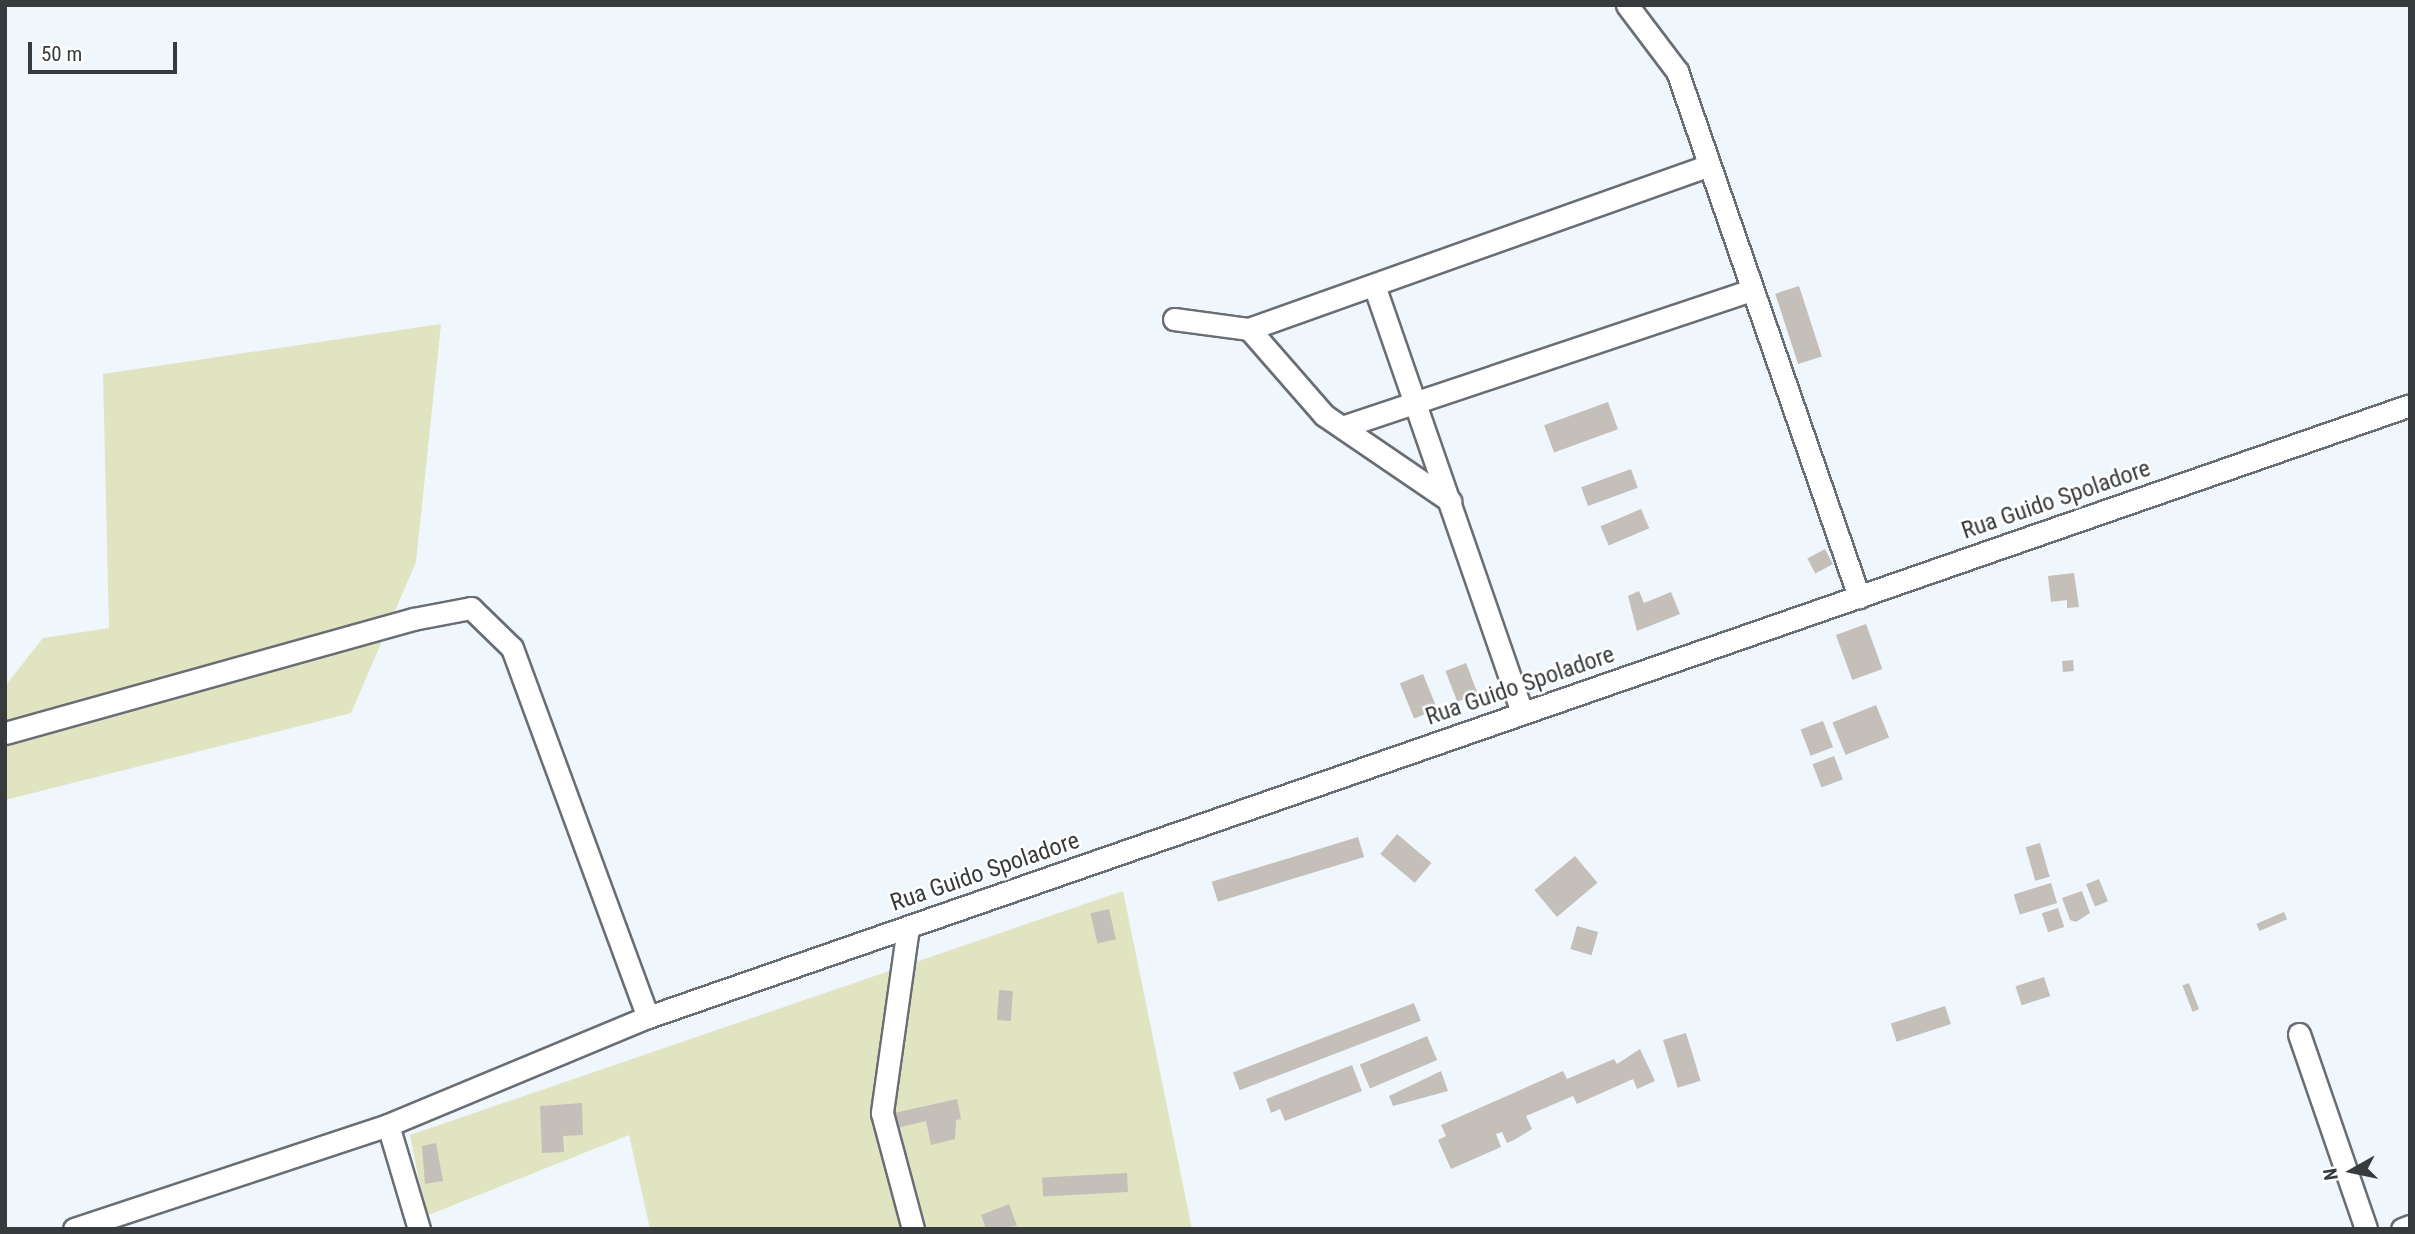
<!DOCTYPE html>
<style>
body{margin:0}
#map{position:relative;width:2415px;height:1234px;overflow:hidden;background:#eff6fc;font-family:"Roboto Condensed",sans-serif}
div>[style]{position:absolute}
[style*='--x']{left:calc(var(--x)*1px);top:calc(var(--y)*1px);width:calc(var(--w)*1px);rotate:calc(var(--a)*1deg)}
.green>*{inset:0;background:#e0e4c1}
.building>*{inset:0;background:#c5bfb9;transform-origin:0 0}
.roads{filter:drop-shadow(2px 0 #696e74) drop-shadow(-2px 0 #696e74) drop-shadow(0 2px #696e74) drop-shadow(0 -2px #696e74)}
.minor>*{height:21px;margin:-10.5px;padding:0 10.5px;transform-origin:10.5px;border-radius:10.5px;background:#fff}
span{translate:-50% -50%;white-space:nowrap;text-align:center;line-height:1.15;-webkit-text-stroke:5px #fff;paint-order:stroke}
.street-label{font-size:24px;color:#383b3d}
.frame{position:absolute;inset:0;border:7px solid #383b3d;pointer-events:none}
.north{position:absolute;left:2317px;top:1136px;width:70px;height:70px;-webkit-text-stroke:5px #fff;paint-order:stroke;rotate:261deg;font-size:19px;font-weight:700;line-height:28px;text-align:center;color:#383b3d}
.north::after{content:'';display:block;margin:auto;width:24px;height:32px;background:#383b3d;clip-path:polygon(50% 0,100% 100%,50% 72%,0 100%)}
.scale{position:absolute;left:28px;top:42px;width:149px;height:32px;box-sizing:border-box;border:4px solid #383b3d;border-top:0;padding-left:9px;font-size:21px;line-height:24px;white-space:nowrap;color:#383b3d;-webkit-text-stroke:5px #fff;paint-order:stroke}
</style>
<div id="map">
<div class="green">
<div style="clip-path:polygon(441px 324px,416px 562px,351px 713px,5px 800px,5px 686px,43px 638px,109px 628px,103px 374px)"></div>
<div style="clip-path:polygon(1123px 891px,1192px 1229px,650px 1229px,629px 1135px,426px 1216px,410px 1135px)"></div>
</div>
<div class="building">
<div style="left:1799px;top:286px;width:74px;height:25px;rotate:72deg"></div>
<div style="left:1608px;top:402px;width:29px;height:68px;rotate:70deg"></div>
<div style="left:1631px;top:469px;width:20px;height:53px;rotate:70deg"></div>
<div style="left:1641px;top:509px;width:21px;height:44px;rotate:67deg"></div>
<div style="left:1825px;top:549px;width:17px;height:20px;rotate:62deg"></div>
<div style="clip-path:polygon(2074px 573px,2079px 607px,2067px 608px,2067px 600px,2051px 602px,2048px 576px)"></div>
<div style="clip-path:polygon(1639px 591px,1644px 603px,1671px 592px,1680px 614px,1637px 631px,1628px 596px)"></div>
<div style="left:1866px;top:624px;width:48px;height:32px;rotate:70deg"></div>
<div style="left:2073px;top:660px;width:11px;height:11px;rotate:85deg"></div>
<div style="left:1466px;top:663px;width:33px;height:22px;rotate:69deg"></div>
<div style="left:1423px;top:674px;width:38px;height:25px;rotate:68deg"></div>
<div style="left:1876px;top:705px;width:35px;height:47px;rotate:68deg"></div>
<div style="left:1823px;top:721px;width:28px;height:24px;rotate:69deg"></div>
<div style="left:1834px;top:756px;width:25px;height:23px;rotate:69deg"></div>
<div style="left:1397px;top:834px;width:45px;height:26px;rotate:40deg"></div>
<div style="left:1358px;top:837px;width:21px;height:153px;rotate:73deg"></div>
<div style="left:2040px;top:843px;width:35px;height:15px;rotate:74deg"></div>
<div style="left:1575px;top:856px;width:35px;height:53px;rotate:50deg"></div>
<div style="left:2099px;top:879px;width:24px;height:14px;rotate:68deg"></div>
<div style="left:2051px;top:883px;width:21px;height:39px;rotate:73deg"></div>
<div style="clip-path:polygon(2082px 891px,2090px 913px,2076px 922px,2070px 920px,2062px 898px)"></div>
<div style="left:2058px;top:908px;width:20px;height:17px;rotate:72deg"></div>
<div style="left:1109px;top:909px;width:31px;height:19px;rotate:77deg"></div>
<div style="left:2284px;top:912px;width:8px;height:30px;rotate:67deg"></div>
<div style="left:1577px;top:926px;width:22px;height:24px;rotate:16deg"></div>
<div style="left:2044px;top:977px;width:20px;height:30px;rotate:72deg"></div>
<div style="left:2189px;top:983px;width:28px;height:7px;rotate:69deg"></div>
<div style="left:999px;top:990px;width:14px;height:30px;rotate:4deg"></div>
<div style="left:1414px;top:1003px;width:19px;height:194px;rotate:69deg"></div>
<div style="left:1945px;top:1006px;width:19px;height:57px;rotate:72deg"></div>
<div style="left:1686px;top:1033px;width:50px;height:24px;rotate:73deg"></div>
<div style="left:1427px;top:1036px;width:26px;height:73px;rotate:67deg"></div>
<div style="clip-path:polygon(1640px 1049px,1655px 1081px,1637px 1089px,1633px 1079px,1577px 1104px,1573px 1096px,1526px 1116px,1532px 1129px,1514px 1140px,1507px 1143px,1502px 1132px,1496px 1134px,1501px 1147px,1451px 1169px,1438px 1140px,1446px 1136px,1441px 1125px,1563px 1071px,1567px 1079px,1614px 1059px,1617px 1064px)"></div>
<div style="clip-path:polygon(1352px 1065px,1362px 1091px,1285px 1121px,1280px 1109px,1271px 1113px,1266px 1099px)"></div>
<div style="clip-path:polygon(1441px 1071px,1448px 1091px,1393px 1106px,1389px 1096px)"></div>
<div style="clip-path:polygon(957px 1099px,961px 1119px,956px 1120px,955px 1139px,931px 1145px,926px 1121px,888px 1130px,885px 1115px)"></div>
<div style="clip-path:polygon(582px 1103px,583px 1135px,563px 1136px,564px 1152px,542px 1153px,540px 1106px)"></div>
<div style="clip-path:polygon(436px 1143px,443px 1181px,425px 1184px,422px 1146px)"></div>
<div style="left:1127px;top:1173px;width:19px;height:85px;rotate:87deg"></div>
<div style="clip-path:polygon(1009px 1204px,1017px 1226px,986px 1229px,981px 1215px)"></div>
</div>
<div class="roads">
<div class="minor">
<div style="--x:1627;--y:5;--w:83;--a:52.9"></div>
<div style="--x:1677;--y:71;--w:557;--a:70.91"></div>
<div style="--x:1374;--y:285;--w:453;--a:70.9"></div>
<div style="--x:1174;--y:319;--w:76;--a:7.6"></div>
<div style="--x:1249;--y:329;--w:114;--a:48.9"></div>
<div style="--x:1324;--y:415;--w:153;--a:34.3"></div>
<div style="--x:1249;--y:329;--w:488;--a:-19.6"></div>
<div style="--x:1342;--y:427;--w:431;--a:-18.5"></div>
<div style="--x:5;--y:733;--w:424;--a:-15.6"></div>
<div style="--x:413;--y:619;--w:59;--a:-10.7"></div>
<div style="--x:471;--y:608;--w:57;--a:44.3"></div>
<div style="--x:512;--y:648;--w:393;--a:69.8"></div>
<div style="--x:908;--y:927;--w:188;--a:98"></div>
<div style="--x:882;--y:1113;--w:120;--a:75"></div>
<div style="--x:2299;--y:1034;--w:206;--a:71"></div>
<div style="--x:388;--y:1125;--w:109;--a:73.4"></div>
<div style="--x:74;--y:1229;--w:331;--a:-18.3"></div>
<div style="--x:388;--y:1125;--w:282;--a:-22.6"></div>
<div style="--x:648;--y:1017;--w:1865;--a:-19.15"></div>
<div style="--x:2402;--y:1229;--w:9;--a:-21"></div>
</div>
</div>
<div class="street-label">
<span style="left:2056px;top:500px;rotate:-19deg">Rua Guido Spoladore</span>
<span style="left:1520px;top:686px;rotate:-19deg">Rua Guido Spoladore</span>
<span style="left:985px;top:872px;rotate:-19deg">Rua Guido Spoladore</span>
</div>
<div class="frame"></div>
<div class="north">N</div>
<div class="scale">50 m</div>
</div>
